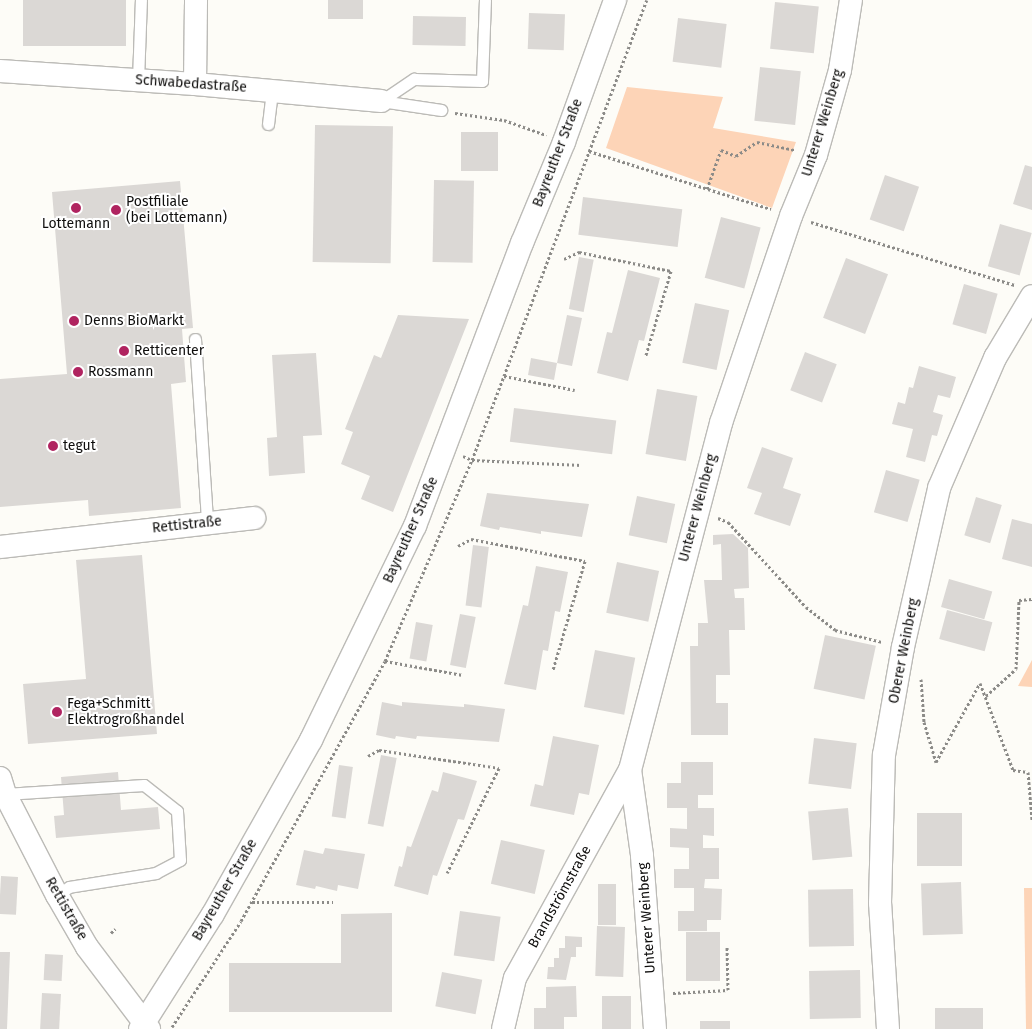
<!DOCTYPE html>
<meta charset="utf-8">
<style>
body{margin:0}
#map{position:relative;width:1032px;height:1029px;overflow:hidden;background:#fdfcf7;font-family:"Fira Sans",sans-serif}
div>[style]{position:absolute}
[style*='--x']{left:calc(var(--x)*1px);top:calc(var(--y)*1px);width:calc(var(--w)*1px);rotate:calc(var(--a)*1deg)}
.green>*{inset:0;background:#fdd4b7}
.building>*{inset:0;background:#dbd8d5;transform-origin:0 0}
.path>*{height:3px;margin-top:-1.5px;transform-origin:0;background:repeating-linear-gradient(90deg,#8c8b88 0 2.5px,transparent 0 5px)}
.roads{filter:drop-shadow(1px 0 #bcbbb7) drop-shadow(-1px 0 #bcbbb7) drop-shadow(0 1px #bcbbb7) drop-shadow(0 -1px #bcbbb7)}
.service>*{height:11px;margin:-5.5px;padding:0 5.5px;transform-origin:5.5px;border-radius:5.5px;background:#fff}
.minor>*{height:22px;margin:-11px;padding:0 11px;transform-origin:11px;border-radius:11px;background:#fff}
.dots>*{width:14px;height:14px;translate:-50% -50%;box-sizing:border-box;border:2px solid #fff;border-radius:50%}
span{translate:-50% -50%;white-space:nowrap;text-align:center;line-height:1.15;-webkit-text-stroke:4px #fff;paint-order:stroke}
.street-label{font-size:14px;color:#0f0e0d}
.poi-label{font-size:14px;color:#0f0e0d}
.left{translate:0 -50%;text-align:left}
</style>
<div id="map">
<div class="green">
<div style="clip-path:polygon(627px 87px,723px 97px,713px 128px,796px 142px,772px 208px,606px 148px)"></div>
<div style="clip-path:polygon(1032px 660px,1032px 687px,1018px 686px)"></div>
<div style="clip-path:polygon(1024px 888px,1032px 888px,1032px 1029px,1026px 1029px)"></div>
</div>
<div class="building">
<div style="left:23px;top:0;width:103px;height:46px"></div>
<div style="left:328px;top:0;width:35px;height:19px"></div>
<div style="left:775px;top:2px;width:44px;height:47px;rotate:6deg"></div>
<div style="left:529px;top:13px;width:36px;height:36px;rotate:2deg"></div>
<div style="left:413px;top:16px;width:53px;height:29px;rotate:1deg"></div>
<div style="left:678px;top:18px;width:49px;height:44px;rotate:7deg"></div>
<div style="left:760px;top:67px;width:41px;height:54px;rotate:6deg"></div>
<div style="left:315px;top:125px;width:78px;height:137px;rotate:1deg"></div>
<div style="left:461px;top:132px;width:37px;height:39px"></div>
<div style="clip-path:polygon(1025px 165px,1032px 167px,1032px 210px,1013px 204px)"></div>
<div style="left:885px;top:175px;width:36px;height:47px;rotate:19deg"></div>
<div style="left:434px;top:180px;width:40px;height:82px;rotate:1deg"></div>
<div style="clip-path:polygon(180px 181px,193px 328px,182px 329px,186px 382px,171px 384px,181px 508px,89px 516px,88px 500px,0 507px,0 379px,67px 374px,52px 192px)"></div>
<div style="left:583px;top:197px;width:100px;height:38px;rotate:7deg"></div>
<div style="left:721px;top:217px;width:41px;height:63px;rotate:15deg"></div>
<div style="left:1000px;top:224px;width:33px;height:44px;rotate:16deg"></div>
<div style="left:579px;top:257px;width:15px;height:53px;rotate:11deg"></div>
<div style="left:846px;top:258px;width:45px;height:64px;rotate:21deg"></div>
<div style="clip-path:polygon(628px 270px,660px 278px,644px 341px,639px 340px,628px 381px,597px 373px,607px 332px,612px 333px)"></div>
<div style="left:964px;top:284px;width:35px;height:42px;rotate:16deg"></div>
<div style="left:695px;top:303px;width:35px;height:61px;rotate:12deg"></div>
<div style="clip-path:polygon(398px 315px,469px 319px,393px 512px,361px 499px,370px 476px,341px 464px,353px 432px,345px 429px,374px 355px,381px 358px)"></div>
<div style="clip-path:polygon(567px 315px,582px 318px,572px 366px,557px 363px,554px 380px,528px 375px,531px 358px,557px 363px)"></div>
<div style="left:805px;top:352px;width:34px;height:41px;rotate:21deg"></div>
<div style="clip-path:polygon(316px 353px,322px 435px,303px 436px,305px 473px,269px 476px,267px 438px,277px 437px,272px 355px)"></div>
<div style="clip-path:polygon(919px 366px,956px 377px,950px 398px,938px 395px,933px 412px,943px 415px,937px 436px,932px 435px,925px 462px,906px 457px,913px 429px,892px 424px,898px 402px,905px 404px,909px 387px,913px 388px)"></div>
<div style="left:657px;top:389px;width:41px;height:66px;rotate:10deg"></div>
<div style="left:514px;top:408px;width:103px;height:34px;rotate:7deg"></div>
<div style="clip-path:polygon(762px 447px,793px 458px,783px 488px,801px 494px,790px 526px,754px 514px,762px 493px,747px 488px)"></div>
<div style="left:886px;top:470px;width:35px;height:44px;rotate:16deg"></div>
<div style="clip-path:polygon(487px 493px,589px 504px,582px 537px,541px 531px,541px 534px,500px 527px,499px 530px,480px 526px)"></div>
<div style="left:637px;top:496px;width:39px;height:40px;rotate:12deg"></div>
<div style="left:976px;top:497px;width:27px;height:40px;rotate:17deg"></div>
<div style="clip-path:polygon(1012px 519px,1032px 524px,1032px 567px,1002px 559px)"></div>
<div style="clip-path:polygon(733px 534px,748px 548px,749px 588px,734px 589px,735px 598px,744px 598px,745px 630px,729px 630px,730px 675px,716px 675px,716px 703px,728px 703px,728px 735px,691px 735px,690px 646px,698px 646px,698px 623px,708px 623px,704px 580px,722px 580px,721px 544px,713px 545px,713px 535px)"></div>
<div style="left:473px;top:545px;width:16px;height:61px;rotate:7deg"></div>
<div style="clip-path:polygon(142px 555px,157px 734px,28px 744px,23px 684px,86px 679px,76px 560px)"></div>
<div style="left:617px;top:562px;width:43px;height:52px;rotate:12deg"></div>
<div style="clip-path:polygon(536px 566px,568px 572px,560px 612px,555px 611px,548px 651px,543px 650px,536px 690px,504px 684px,523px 605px,528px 606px)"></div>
<div style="left:949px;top:579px;width:45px;height:29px;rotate:16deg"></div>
<div style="left:947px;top:610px;width:47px;height:30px;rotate:15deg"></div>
<div style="left:460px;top:614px;width:16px;height:52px;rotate:11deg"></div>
<div style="left:416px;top:622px;width:17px;height:37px;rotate:10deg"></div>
<div style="left:825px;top:635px;width:52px;height:55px;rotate:12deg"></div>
<div style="left:595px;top:650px;width:41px;height:58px;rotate:11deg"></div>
<div style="clip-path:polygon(382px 702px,402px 706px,402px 702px,464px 707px,464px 704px,505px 709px,499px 742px,417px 736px,416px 739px,396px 736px,395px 739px,376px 735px)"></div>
<div style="clip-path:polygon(553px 736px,599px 745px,589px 795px,579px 793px,574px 815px,530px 806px,535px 784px,543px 786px)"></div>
<div style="left:814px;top:738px;width:43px;height:46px;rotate:7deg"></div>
<div style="left:381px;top:755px;width:16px;height:70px;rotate:11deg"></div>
<div style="clip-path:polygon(681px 762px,713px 762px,713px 795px,698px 795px,698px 808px,714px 808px,714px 836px,703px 835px,703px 848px,719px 848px,719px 879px,705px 879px,704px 888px,722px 889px,721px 920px,707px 920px,707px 931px,678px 931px,678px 911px,694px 911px,694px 888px,674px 888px,674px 869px,689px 869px,689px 848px,670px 847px,670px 828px,687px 829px,687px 808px,667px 808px,667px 783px,681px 783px)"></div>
<div style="left:339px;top:765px;width:14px;height:52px;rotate:8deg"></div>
<div style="clip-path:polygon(118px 772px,121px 810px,158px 807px,160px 829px,56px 838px,54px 816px,64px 815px,61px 777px)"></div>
<div style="clip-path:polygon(443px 772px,477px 781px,464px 820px,458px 819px,437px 876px,433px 875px,428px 895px,394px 886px,399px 866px,402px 867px,407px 846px,411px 847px,432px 790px,438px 792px)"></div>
<div style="left:848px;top:808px;width:49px;height:40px;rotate:85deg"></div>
<div style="left:917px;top:813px;width:45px;height:53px"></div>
<div style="left:501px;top:840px;width:45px;height:45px;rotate:13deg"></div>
<div style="clip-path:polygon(325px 848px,365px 854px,358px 889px,338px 885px,337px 891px,316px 886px,315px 889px,296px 885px,304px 850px,323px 854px)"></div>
<div style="left:1px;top:876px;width:17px;height:38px;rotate:3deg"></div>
<div style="left:961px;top:882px;width:52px;height:40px;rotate:88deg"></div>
<div style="left:598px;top:884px;width:18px;height:41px"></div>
<div style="left:853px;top:889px;width:57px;height:45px;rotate:89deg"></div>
<div style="left:460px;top:911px;width:41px;height:45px;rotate:8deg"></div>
<div style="clip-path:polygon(392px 913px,392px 1012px,229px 1012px,229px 963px,341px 963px,341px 914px)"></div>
<div style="left:597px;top:926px;width:28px;height:50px;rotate:2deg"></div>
<div style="left:686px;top:932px;width:34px;height:49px"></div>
<div style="clip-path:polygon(565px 936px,582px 937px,582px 947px,576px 947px,576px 957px,571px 957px,566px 980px,547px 979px,548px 967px,554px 967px,554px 958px,559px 958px,559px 948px,565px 948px)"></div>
<div style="clip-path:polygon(0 952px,10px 952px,7px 1029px,0 1029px)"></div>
<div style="left:45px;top:954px;width:18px;height:26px;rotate:3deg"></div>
<div style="left:860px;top:970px;width:48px;height:51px;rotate:89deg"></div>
<div style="left:442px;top:972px;width:41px;height:35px;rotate:11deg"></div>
<div style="clip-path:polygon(576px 986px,577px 1017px,564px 1017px,564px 1029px,534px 1029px,534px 1008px,546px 1008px,546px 987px)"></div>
<div style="left:42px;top:993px;width:19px;height:36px;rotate:3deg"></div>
<div style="left:602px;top:996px;width:29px;height:33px"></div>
<div style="left:935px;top:1008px;width:48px;height:21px"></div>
<div style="left:700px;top:1021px;width:30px;height:8px"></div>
</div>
<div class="path">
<div style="--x:455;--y:113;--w:49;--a:8.1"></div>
<div style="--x:504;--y:120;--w:45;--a:19.7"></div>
<div style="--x:589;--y:151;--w:191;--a:17.7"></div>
<div style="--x:707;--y:189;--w:41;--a:-70.3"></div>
<div style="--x:721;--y:150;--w:16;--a:22"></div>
<div style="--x:736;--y:156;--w:25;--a:-34"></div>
<div style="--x:757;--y:142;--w:39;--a:12"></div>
<div style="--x:811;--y:222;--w:214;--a:17.2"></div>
<div style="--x:564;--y:259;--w:17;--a:-25"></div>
<div style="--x:579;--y:252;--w:94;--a:11.7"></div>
<div style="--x:671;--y:271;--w:88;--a:106.6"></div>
<div style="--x:504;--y:376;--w:72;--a:11.2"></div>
<div style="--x:463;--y:456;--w:10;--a:24"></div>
<div style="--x:472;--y:460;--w:110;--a:2.6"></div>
<div style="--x:718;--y:518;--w:11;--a:22"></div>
<div style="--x:728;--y:522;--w:115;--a:47.5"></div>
<div style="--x:806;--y:607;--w:37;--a:38"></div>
<div style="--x:835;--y:630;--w:49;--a:14.3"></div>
<div style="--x:458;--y:546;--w:15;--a:-28"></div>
<div style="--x:471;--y:539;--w:116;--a:10.9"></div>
<div style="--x:585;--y:561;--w:114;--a:106.4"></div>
<div style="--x:385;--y:661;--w:79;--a:10.2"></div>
<div style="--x:921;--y:679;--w:43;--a:86"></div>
<div style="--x:924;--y:722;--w:42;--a:73.3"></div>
<div style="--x:936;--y:762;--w:90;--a:-60.9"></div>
<div style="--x:980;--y:683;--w:93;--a:69.2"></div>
<div style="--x:1013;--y:770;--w:15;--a:8"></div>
<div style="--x:1028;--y:772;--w:48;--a:85.2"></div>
<div style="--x:986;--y:696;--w:40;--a:-42"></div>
<div style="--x:1016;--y:669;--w:69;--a:-87.5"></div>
<div style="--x:1019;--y:600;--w:13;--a:-4"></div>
<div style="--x:368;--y:756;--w:13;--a:-29"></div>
<div style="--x:379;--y:750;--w:121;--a:8.5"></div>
<div style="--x:499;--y:768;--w:117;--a:116.3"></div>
<div style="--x:252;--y:902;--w:81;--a:0"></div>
<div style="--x:111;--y:933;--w:6;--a:-45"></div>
<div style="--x:673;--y:993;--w:55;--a:-3.1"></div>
<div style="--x:728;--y:990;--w:44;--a:-91.3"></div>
<div style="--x:172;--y:1027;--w:126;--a:-56.9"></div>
<div style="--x:241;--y:921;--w:297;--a:-61"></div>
<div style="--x:385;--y:661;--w:219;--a:-66.6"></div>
<div style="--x:472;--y:460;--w:492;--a:-69.2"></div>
</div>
<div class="roads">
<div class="service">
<div style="--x:138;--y:80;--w:80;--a:-87.9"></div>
<div style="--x:381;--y:101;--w:40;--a:-34"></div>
<div style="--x:414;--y:79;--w:68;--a:1.7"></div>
<div style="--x:482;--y:81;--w:81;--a:-87.9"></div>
<div style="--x:381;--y:101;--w:61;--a:8.5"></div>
<div style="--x:268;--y:124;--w:33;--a:-83"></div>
<div style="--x:195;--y:339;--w:183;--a:86.2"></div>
<div style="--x:5;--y:794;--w:139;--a:-3.7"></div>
<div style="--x:144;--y:785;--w:42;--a:38.2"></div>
<div style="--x:177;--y:811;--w:49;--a:86.5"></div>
<div style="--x:180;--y:860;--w:27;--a:152"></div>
<div style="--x:156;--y:873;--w:88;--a:170.9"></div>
<div style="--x:69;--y:887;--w:14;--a:146"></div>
</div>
<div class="minor">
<div style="--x:0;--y:71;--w:195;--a:3.8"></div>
<div style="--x:195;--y:84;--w:187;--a:5.2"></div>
<div style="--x:195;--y:84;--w:84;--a:-89.3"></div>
<div style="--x:0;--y:547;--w:256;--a:-6.5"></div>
<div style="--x:0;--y:778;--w:17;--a:73"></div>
<div style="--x:5;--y:794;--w:114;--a:62.8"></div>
<div style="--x:57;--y:895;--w:60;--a:60"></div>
<div style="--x:87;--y:947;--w:103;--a:52.9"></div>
<div style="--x:140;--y:1029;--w:136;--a:-57.6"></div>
<div style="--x:213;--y:914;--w:200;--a:-60.6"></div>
<div style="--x:311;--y:740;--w:238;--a:-64.1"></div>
<div style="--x:415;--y:526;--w:303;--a:-69.3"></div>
<div style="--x:522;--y:243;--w:109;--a:-67.4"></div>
<div style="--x:564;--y:142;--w:151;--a:-70.2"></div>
<div style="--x:503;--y:1029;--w:52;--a:-76.8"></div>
<div style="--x:515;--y:978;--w:238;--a:-61.1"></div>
<div style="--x:655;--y:1029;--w:174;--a:-94.3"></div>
<div style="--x:642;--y:855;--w:86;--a:-98"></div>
<div style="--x:630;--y:770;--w:359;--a:-75.3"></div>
<div style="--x:721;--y:423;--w:219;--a:-71.3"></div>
<div style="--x:791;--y:216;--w:66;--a:-67.7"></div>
<div style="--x:816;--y:155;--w:88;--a:-74.2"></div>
<div style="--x:840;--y:70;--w:71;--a:-81.1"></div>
<div style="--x:888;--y:1029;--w:126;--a:-93.6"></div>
<div style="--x:880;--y:903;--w:148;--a:-88.5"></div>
<div style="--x:884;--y:755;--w:110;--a:-80"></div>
<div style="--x:903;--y:647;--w:163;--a:-77.2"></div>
<div style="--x:939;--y:488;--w:142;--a:-66.7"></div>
<div style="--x:995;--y:358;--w:72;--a:-59.2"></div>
</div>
</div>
<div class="dots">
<div style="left:76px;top:208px;background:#b02460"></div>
<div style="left:116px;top:210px;background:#b02460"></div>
<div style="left:74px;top:321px;background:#b02460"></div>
<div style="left:124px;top:351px;background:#b02460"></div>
<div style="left:78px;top:372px;background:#b02460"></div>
<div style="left:53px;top:446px;background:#b02460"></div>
<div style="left:57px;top:712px;background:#b02460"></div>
</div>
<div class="street-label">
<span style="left:191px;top:84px;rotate:4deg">Schwabedastraße</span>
<span style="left:823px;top:123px;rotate:-73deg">Unterer Weinberg</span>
<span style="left:558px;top:153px;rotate:-69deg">Bayreuther Straße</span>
<span style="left:698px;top:508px;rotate:-75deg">Unterer Weinberg</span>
<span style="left:187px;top:525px;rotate:-6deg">Rettistraße</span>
<span style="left:411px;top:530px;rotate:-66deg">Bayreuther Straße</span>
<span style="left:904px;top:651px;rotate:-79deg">Oberer Weinberg</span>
<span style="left:225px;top:890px;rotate:-60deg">Bayreuther Straße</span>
<span style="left:560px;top:897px;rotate:-61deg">Brandströmstraße</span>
<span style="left:66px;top:909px;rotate:60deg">Rettistraße</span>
<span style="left:647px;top:918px;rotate:-94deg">Unterer Weinberg</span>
</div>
<div class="poi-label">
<span class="left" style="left:126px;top:210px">Postfiliale<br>(bei Lottemann)</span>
<span style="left:76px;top:224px">Lottemann</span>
<span class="left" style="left:84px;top:321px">Denns BioMarkt</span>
<span class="left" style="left:134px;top:351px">Retticenter</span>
<span class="left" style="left:88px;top:372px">Rossmann</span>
<span class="left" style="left:63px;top:446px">tegut</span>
<span class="left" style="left:67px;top:712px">Fega+Schmitt<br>Elektrogroßhandel</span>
</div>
</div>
